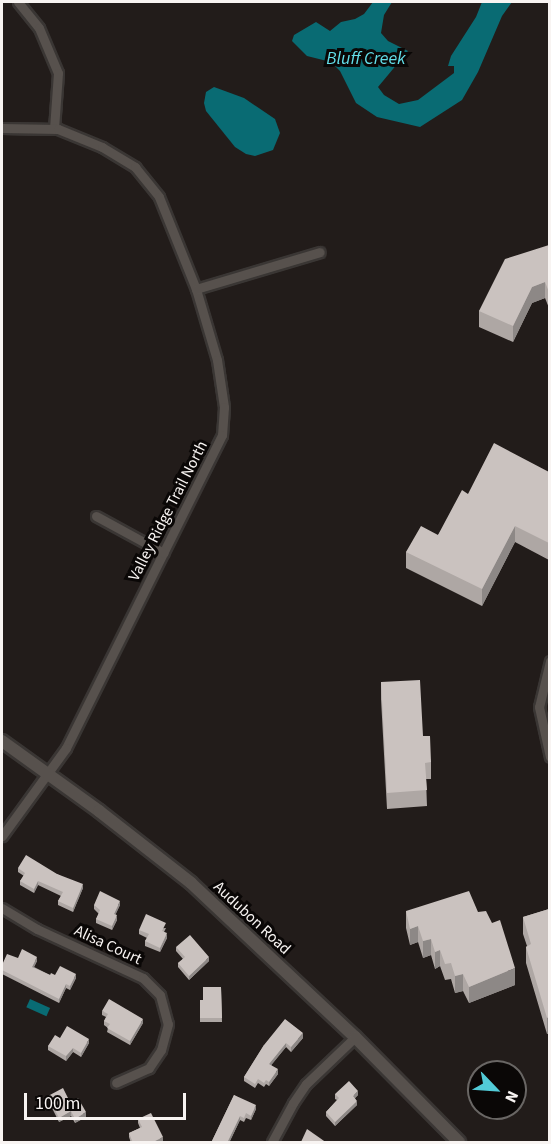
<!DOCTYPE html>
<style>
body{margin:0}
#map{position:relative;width:551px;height:1144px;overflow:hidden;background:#221c1a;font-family:"Source Sans 3",sans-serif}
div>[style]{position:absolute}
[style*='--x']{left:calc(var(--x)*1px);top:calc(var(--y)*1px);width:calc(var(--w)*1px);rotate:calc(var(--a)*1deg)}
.water>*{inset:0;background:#096b73;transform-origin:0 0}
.roads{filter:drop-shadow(2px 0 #3a3634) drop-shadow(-2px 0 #3a3634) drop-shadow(0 2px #3a3634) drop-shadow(0 -2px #3a3634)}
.street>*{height:9px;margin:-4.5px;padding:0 4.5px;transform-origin:4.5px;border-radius:4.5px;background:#57514d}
.secondary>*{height:12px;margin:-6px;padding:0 6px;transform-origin:6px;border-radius:6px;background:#57514d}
.wall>*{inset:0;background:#aea7a4}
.shaded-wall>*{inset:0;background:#8d8886;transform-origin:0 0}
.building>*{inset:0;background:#cac2bf}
span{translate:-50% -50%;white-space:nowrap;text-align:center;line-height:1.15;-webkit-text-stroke:6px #0a0706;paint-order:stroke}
.street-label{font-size:16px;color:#f8f4f2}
.water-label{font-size:18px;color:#63dee9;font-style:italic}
.frame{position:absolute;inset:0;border:3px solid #f8f4f2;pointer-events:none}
.north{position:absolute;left:467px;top:1060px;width:60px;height:60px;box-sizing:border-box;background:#0a0706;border:2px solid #696664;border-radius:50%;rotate:115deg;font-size:16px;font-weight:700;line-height:24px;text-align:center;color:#f8f4f2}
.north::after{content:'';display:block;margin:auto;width:21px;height:27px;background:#52cbd7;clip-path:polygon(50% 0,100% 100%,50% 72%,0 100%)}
.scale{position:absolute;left:24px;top:1093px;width:162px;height:27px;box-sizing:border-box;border:3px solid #f8f4f2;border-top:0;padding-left:8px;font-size:18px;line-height:21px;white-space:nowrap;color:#f8f4f2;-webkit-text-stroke:4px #0a0706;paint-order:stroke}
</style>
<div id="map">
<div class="water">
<div style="clip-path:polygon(373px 2px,392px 2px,384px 15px,381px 33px,388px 41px,408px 51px,378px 87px,384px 95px,399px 104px,418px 100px,454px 73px,454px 66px,448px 66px,451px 56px,476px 17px,482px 2px,512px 2px,502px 16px,478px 72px,462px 100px,420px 127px,377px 117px,356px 103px,340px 71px,331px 62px,307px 56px,292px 41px,294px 35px,316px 22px,330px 31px,341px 22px,355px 19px,364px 14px)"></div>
<div style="clip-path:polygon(214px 87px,244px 98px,275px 119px,280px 133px,273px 150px,255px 156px,246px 154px,235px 147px,206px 111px,204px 103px,206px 92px)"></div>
<div style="left:30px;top:999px;width:22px;height:9px;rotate:24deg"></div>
</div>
<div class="roads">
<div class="street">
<div style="--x:18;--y:2;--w:33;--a:51"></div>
<div style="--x:39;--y:28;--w:49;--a:67.1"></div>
<div style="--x:58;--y:73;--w:56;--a:94.1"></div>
<div style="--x:2;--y:128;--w:56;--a:1"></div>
<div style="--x:58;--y:129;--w:48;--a:22.2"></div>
<div style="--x:102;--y:147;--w:39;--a:31"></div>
<div style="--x:135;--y:167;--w:38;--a:51"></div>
<div style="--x:159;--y:197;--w:99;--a:68.1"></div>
<div style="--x:196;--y:289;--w:74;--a:73.5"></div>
<div style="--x:217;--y:360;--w:48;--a:81.5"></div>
<div style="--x:224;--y:407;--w:28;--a:94"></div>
<div style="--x:222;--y:435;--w:350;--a:116.5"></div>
<div style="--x:66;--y:748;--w:109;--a:126"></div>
<div style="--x:196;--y:289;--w:129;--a:-16.6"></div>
<div style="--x:96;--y:516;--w:77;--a:28.6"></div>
<div style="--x:550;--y:661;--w:47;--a:103.4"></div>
<div style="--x:539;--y:707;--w:51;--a:77.6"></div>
<div style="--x:2;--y:908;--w:41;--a:31"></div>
<div style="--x:37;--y:929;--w:117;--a:24.8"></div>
<div style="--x:143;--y:978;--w:24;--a:45"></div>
<div style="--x:160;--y:995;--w:30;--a:75"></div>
<div style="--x:168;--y:1024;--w:27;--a:105"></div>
<div style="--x:161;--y:1050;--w:22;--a:124"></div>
<div style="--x:149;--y:1068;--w:36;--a:156"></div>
<div style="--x:272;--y:1142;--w:44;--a:-61.7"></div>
<div style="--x:293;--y:1103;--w:23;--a:-56"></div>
<div style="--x:306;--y:1084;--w:68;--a:-43.8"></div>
</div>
<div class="secondary">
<div style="--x:2;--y:741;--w:120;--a:35.8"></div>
<div style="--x:99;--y:811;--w:117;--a:38"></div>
<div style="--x:191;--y:883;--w:225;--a:43.2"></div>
<div style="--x:355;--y:1037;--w:148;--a:45.3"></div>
</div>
</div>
<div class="wall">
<div style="clip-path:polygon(549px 245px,549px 308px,545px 298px,532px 303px,513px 342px,479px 327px,479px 311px)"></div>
<div style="clip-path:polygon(549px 472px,549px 560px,515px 542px,482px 606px,406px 568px,406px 552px,438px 535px,468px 494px)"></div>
<div style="clip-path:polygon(381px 682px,423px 736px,431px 762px,431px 779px,426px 779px,427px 806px,387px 809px,381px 699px)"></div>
<div style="clip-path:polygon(18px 868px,57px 874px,83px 888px,73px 912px,58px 905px,58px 901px,61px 896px,38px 885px,34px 893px,20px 885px,20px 881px,24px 876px,18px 872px)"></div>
<div style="clip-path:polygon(94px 905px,120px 905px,115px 915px,117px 920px,112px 930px,96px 923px,96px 919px,99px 914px,94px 909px)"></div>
<div style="clip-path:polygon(549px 909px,549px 1033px,547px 1034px,526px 963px,526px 947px,527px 946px,523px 934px,523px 917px)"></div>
<div style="clip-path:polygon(406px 911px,478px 912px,515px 985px,469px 1003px,463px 991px,455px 993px,451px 979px,445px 980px,440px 966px,435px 969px,431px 955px,423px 958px,418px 942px,410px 945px,406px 928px)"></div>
<div style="clip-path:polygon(166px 928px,164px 932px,167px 938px,160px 952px,145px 946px,145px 941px,147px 938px,139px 934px,139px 930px)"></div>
<div style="clip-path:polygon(176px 947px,209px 961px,189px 980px,178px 967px,178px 963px,183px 959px,176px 951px)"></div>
<div style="clip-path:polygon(18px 958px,37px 961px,34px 967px,50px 975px,55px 975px,76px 978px,70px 990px,66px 988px,59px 1003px,2px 974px,2px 965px)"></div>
<div style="clip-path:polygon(221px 987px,222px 1022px,200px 1022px,200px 1000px,203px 1000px)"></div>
<div style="clip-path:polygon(102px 1011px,143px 1023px,130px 1045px,107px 1032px,108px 1028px,104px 1025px,104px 1021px,106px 1017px,102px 1015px)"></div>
<div style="clip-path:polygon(60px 1038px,89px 1043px,81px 1057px,73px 1052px,66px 1061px,48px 1050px,48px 1046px)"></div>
<div style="clip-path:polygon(303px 1038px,291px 1052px,286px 1047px,271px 1065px,278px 1074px,269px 1086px,266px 1084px,264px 1087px,258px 1083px,255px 1088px,244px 1081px,244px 1077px,264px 1045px)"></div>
<div style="clip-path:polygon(335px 1094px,358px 1095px,355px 1098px,357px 1105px,335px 1126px,326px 1116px,326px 1112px,337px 1100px,335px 1099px)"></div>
<div style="clip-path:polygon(234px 1095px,256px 1109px,251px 1120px,246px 1118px,244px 1122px,240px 1120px,229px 1143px,211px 1143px)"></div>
<div style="clip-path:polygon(48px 1096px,70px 1102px,86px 1117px,75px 1123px,71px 1116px,59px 1122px,48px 1100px)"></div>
<div style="clip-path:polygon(138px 1119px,163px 1141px,160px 1143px,131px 1143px,129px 1137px,129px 1133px,140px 1128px,138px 1123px)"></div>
</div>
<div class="shaded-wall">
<div style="clip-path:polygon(545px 282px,545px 298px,532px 303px,513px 342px,513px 326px,532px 287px)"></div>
<div style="clip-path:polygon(515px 526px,515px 542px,482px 606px,482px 589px)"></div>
<div style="clip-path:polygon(38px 881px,38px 885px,34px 893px,34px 889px)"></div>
<div style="clip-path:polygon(83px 884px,83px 888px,73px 912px,73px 908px)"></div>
<div style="clip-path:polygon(120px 901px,120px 905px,114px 918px,114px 914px)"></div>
<div style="clip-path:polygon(117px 915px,117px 920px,112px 930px,112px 926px)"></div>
<div style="clip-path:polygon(418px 926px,418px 942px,410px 945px,410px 929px)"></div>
<div style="clip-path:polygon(167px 933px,167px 938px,160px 952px,160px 948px)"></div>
<div style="clip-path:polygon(431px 939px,431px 955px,423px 958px,423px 941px)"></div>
<div style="clip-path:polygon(440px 950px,440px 966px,435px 969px,435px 952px)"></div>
<div style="clip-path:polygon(37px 957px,37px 961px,32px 971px,32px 967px)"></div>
<div style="clip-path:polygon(209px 957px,209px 961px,189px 980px,189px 976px)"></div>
<div style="clip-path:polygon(515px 968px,515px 985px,469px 1003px,469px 987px)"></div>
<div style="clip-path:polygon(76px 974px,76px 978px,70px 990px,70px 986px)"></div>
<div style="clip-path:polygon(463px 974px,463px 991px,455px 993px,455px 976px)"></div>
<div style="clip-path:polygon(66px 984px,66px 988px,59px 1003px,59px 999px)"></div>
<div style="left:549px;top:1017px;width:16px;height:2px;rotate:90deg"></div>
<div style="clip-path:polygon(143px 1019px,143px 1023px,130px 1045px,130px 1041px)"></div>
<div style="clip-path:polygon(303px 1033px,303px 1038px,291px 1052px,291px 1047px)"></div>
<div style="clip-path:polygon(89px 1039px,89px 1043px,81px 1057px,81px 1053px)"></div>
<div style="clip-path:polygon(286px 1043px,286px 1047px,269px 1068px,269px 1064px)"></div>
<div style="clip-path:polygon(73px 1048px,73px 1052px,66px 1061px,66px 1056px)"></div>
<div style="clip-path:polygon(278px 1069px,278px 1074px,269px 1086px,269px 1082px)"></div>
<div style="clip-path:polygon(358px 1091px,358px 1095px,353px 1100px,353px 1096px)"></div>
<div style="clip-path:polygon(357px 1101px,357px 1105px,335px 1126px,335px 1122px)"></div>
<div style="clip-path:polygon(256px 1105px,256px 1109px,251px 1120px,251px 1116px)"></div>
<div style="clip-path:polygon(71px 1111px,71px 1116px,59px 1122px,59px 1118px)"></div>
<div style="clip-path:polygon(86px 1112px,86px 1117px,75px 1123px,75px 1119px)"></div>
<div style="clip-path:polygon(240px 1116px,240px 1120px,229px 1143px,227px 1143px)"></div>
<div style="clip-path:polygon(163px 1137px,163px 1141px,160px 1143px,151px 1143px)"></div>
</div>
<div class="building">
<div style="clip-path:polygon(549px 245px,549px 292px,545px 282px,532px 287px,513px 326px,479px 311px,505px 259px)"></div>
<div style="clip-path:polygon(494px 443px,549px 472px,549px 543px,515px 526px,482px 589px,406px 552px,421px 526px,438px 535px,462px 490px,468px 494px)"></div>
<div style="clip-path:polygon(420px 680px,423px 736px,430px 736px,431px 762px,425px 763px,427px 790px,387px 793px,381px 682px)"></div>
<div style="clip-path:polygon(26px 855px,57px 874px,83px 884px,73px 908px,58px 901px,63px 892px,38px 881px,34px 889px,20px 881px,25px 873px,18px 868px)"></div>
<div style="clip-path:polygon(100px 891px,120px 901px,114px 914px,117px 915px,112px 926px,96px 919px,100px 910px,94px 905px)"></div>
<div style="clip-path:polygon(469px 891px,478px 912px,486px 911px,492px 923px,500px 920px,515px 968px,469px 987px,463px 974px,455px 976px,451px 963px,445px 964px,440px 950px,435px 952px,431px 939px,423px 941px,418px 926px,410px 929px,406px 911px)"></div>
<div style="clip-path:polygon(549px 909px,549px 1017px,547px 1018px,526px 947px,531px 944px,523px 917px)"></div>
<div style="clip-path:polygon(146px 914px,166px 923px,162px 931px,167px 933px,160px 948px,145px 941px,149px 934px,139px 930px)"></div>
<div style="clip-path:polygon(190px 935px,209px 957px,189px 976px,178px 963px,185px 957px,176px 947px)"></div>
<div style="clip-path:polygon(22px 949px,37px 957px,32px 967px,50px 975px,51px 973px,55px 975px,60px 966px,76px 974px,70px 986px,66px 984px,59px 999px,2px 970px,2px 965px,7px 954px,18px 958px)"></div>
<div style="clip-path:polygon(203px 987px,221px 987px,222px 1018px,200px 1018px,200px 1000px,203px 1000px)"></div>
<div style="clip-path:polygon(109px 999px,143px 1019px,130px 1041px,107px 1028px,110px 1024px,104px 1021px,108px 1014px,102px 1011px)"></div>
<div style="clip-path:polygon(285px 1019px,303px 1033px,291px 1047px,286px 1043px,269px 1064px,278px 1069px,269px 1082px,266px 1080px,264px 1083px,258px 1079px,255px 1084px,244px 1077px,264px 1045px)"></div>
<div style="clip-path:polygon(67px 1026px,89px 1039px,81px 1053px,73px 1048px,66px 1056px,48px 1046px,55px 1035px,60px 1038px)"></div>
<div style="clip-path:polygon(349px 1081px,358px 1091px,353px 1096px,357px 1101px,335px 1122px,326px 1112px,339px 1098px,335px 1094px)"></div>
<div style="clip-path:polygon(63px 1088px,70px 1102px,78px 1098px,86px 1112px,75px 1119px,71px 1111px,59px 1118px,48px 1096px)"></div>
<div style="clip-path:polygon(234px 1095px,256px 1105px,251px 1116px,246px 1113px,244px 1118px,240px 1116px,227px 1143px,211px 1143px)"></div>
<div style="clip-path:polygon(151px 1113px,163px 1137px,151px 1143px,133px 1143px,129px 1133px,142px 1127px,138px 1119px)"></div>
<div style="clip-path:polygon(307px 1129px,327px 1143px,303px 1143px,301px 1142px)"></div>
</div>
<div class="street-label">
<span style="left:168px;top:511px;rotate:-63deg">Valley Ridge Trail North</span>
<span style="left:252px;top:918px;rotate:43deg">Audubon Road</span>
<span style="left:108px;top:945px;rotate:25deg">Alisa Court</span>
</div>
<div class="water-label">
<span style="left:366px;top:59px">Bluff Creek</span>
</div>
<div class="frame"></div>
<div class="north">N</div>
<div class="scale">100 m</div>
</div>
